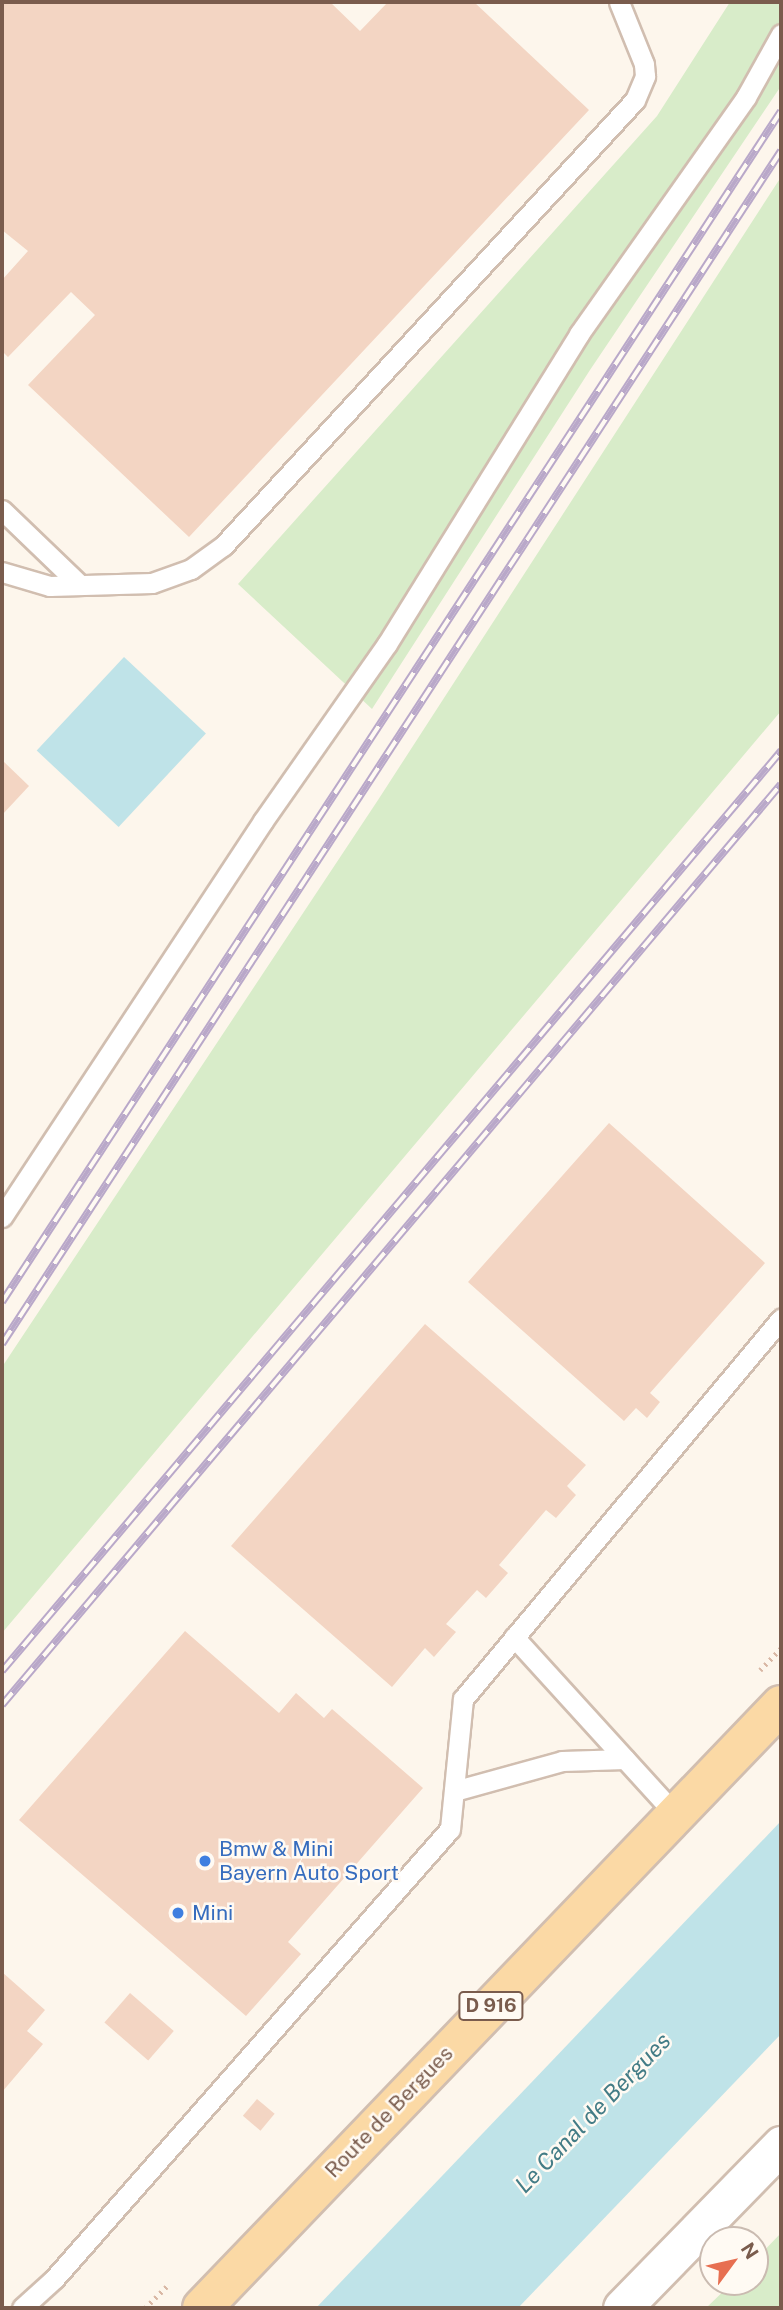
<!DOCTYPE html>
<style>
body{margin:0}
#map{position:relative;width:783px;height:2310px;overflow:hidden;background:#fdf6ec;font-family:"Public Sans",sans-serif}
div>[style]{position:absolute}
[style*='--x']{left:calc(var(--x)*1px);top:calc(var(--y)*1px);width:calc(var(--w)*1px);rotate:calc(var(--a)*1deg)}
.green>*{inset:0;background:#d8ecc9}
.water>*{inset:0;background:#bfe3e8;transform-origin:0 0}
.building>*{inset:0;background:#f3d5c3;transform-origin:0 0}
.path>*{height:4.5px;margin-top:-2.25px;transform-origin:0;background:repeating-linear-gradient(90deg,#d9b8a5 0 2px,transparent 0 7px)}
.roads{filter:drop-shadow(2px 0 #d1beb0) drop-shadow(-2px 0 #d1beb0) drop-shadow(0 2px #d1beb0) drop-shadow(0 -2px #d1beb0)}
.service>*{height:19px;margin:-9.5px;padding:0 9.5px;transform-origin:9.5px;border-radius:9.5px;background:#fff}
.minor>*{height:37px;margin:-18.5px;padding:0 18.5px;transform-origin:18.5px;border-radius:18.5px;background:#fff}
.primary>*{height:38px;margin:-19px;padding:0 19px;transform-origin:19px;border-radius:19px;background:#fbd9a5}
.rail>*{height:8px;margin-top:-4px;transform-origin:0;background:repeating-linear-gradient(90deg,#fffaf3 0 16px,#b9a8c9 0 32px);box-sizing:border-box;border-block:2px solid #b9a8c9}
.dots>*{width:19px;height:19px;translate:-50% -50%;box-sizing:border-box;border:4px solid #fffaf3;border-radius:50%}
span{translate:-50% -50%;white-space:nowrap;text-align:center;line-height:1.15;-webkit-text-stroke:5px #fffaf3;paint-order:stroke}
.shield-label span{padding:2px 5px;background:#fffaf3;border:2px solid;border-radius:5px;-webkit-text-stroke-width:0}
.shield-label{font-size:19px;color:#7a5c4d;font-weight:700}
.shop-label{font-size:21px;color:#366cbe}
.left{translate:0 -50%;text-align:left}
.street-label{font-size:21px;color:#7a5c4d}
.water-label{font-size:23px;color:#437c86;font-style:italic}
.frame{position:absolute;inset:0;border:4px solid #7a5c4d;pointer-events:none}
.north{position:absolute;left:699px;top:2226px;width:70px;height:70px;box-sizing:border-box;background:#fffaf3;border:2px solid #cabbb1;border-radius:50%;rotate:57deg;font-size:19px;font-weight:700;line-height:28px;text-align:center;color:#7a5c4d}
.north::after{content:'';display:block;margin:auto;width:24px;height:32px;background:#e76f51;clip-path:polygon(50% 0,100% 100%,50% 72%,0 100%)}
</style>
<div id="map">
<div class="green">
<div style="clip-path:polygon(730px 2px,781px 2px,781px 86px,590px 370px,372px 709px,238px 584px,657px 116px)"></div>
<div style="clip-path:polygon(781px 177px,781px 711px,2px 1633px,2px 1367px,378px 800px)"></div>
<div style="clip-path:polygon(781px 2233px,781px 2308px,706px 2308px,733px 2282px,755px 2282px,755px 2260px)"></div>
</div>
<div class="water">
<div style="left:124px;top:657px;width:112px;height:128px;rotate:43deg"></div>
<div style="clip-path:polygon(781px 1821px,781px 2034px,518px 2308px,316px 2308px)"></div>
</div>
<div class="building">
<div style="clip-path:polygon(4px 2px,330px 2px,360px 31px,388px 2px,474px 2px,589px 110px,189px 537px,28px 385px,95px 315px,71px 292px,8px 357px,2px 351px,2px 280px,28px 251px,2px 230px)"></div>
<div style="clip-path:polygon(2px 760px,29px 786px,2px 815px)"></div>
<div style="clip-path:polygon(609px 1123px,765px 1263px,650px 1393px,660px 1402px,647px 1418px,636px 1408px,624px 1421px,468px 1282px)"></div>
<div style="clip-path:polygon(425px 1324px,586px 1465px,567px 1486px,576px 1495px,556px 1518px,546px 1510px,499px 1565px,508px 1573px,486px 1598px,477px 1590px,446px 1624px,456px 1632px,434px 1657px,425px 1648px,392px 1687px,231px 1546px)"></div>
<div style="clip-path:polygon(185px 1631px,279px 1713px,296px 1693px,324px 1718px,332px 1709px,423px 1788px,288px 1942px,301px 1954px,246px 2016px,19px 1820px)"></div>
<div style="clip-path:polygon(2px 1972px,45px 2010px,27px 2031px,43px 2044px,2px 2092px)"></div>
<div style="left:130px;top:1993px;width:58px;height:39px;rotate:41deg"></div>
<div style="left:257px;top:2099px;width:23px;height:22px;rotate:40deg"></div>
</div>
<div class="path">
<div style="--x:760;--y:1670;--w:30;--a:-46"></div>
<div style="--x:145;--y:2308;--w:34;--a:-45"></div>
</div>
<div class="roads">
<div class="service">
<div style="--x:2;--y:510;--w:107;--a:43.9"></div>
<div style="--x:2;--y:572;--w:50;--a:16.3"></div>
<div style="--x:50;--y:586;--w:102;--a:-1.7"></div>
<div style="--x:152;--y:583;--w:41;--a:-19.7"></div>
<div style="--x:191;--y:569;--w:39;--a:-36"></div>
<div style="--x:223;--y:546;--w:607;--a:-47.27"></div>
<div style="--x:635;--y:100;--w:26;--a:-67"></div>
<div style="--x:645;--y:76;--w:12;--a:-95"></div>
<div style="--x:644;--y:64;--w:67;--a:-112"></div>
<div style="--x:2;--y:1217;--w:474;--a:-56.6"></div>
<div style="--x:263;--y:821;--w:216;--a:-55"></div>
<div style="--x:387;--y:644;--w:365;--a:-58.2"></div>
<div style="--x:579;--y:334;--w:290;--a:-54.8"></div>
<div style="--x:746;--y:97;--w:72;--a:-60.9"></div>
<div style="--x:514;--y:1637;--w:241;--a:47.7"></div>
<div style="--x:454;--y:1791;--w:112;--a:-15.5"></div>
<div style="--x:562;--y:1761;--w:63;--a:-1.8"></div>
<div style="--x:22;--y:2308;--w:43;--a:-42.2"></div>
<div style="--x:54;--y:2279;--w:599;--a:-48.65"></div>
<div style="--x:450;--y:1829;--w:131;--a:-84.3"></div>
<div style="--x:463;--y:1699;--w:496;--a:-50.1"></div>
</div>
<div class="minor">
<div style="--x:622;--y:2308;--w:228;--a:-45.7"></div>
</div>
<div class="primary">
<div style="--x:202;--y:2308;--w:836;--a:-46.16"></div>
</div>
</div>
<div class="rail">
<div style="--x:2;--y:1302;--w:1423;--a:-56.81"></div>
<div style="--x:2;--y:1344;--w:1425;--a:-56.86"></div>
<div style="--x:2;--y:1671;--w:1206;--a:-49.74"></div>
<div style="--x:2;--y:1705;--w:1206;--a:-49.77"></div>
</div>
<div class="dots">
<div style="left:205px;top:1861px;background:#3f7fe0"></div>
<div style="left:178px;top:1913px;background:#3f7fe0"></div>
</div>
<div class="shield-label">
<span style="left:491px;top:2006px">D 916</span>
</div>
<div class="shop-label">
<span class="left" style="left:219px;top:1861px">Bmw &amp; Mini<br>Bayern Auto Sport</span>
<span class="left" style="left:192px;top:1913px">Mini</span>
</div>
<div class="street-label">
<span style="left:389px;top:2112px;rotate:-46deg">Route de Bergues</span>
</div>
<div class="water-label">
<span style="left:593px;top:2113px;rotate:-46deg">Le Canal de Bergues</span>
</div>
<div class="frame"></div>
<div class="north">N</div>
</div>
